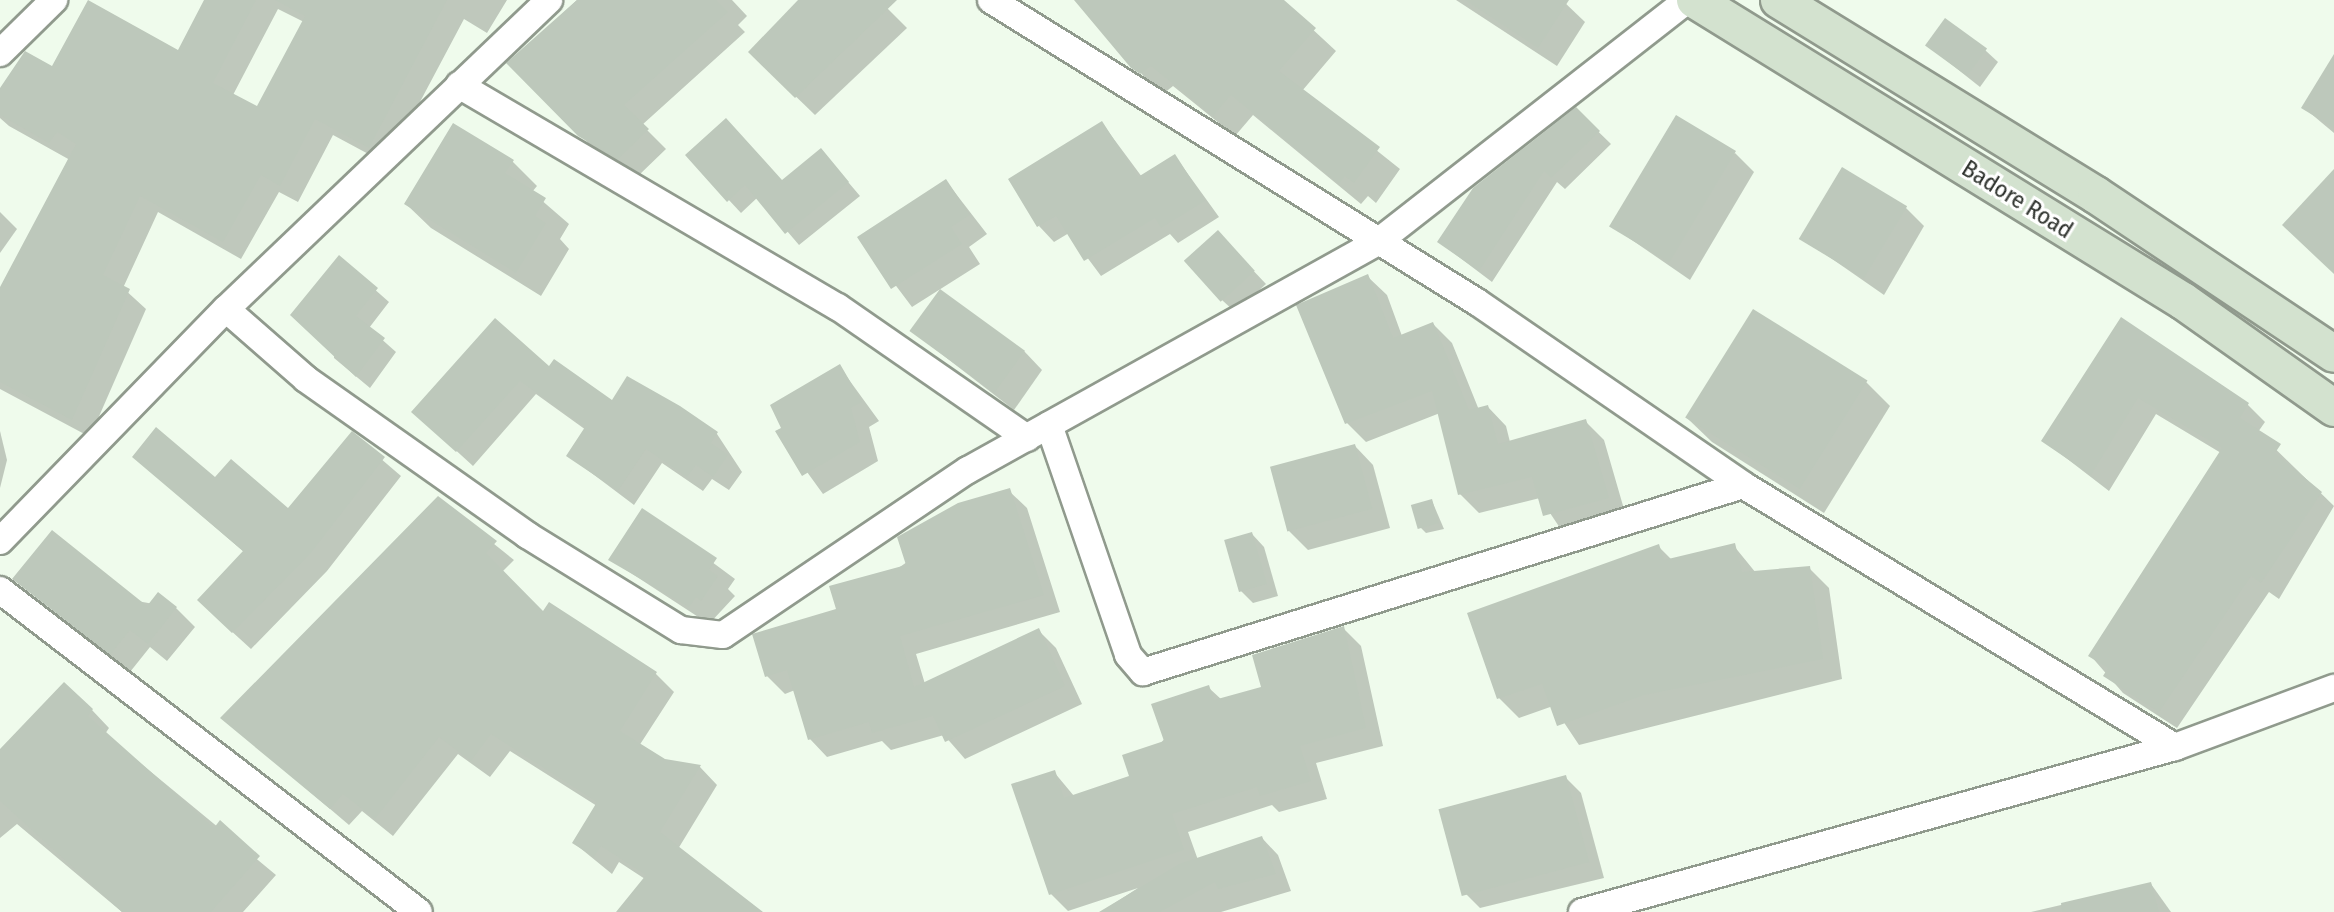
<!DOCTYPE html>
<style>
body{margin:0}
#map{position:relative;width:2334px;height:912px;overflow:hidden;background:#effbec;font-family:"Fira Sans Condensed",sans-serif}
div>[style]{position:absolute}
[style*='--x']{left:calc(var(--x)*1px);top:calc(var(--y)*1px);width:calc(var(--w)*1px);rotate:calc(var(--a)*1deg)}
.shadow>*{inset:0;background:#0003}
.building>*{inset:0;background:#bdc8bb;transform-origin:0 0}
.roads{filter:drop-shadow(2px 0 #909a8d) drop-shadow(-2px 0 #909a8d) drop-shadow(0 2px #909a8d) drop-shadow(0 -2px #909a8d)}
.street>*{height:26px;margin:-13px;padding:0 13px;transform-origin:13px;border-radius:13px;background:#fff}
.secondary>*{height:36px;margin:-18px;padding:0 18px;transform-origin:18px;border-radius:18px;background:#d3e2cf}
span{translate:-50% -50%;white-space:nowrap;text-align:center;line-height:1.15;-webkit-text-stroke:6px #fff;paint-order:stroke}
.street-label{font-size:24px;color:#2e322d}
</style>
<div id="map">
<div class="shadow">
<div style="clip-path:polygon(evenodd,207px 0,507px 0,487px 33px,464px 19px,387px 164px,333px 135px,298px 202px,279px 192px,241px 259px,158px 212px,123px 288px,146px 309px,90px 437px,0 389px,0 291px,70px 160px,9px 126px,0 118px,0 94px,53px 69px,179px 52px,207px 0,278px 9px,304px 22px,258px 109px,233px 95px,278px 9px)"></div>
<div style="clip-path:polygon(577px 0,732px 0,747px 16px,738px 25px,745px 32px,642px 125px,666px 149px,637px 177px,600px 155px,509px 63px)"></div>
<div style="clip-path:polygon(801px 0,879px 0,907px 28px,815px 115px,750px 52px)"></div>
<div style="clip-path:polygon(1076px 0,1281px 0,1336px 51px,1302px 91px,1400px 169px,1376px 203px,1368px 196px,1361px 204px,1253px 115px,1235px 136px,1173px 86px,1163px 94px,1155px 89px)"></div>
<div style="clip-path:polygon(1456px 0,1562px 0,1585px 22px,1557px 66px)"></div>
<div style="clip-path:polygon(1927px 45px,1985px 50px,1998px 62px,1980px 87px)"></div>
<div style="clip-path:polygon(2334px 59px,2334px 133px,2303px 107px)"></div>
<div style="clip-path:polygon(1576px 110px,1611px 144px,1565px 189px,1557px 182px,1492px 282px,1439px 242px)"></div>
<div style="clip-path:polygon(1102px 123px,1142px 177px,1175px 156px,1219px 217px,1178px 243px,1170px 234px,1101px 276px,1069px 233px,1054px 242px,1039px 226px)"></div>
<div style="clip-path:polygon(821px 150px,860px 196px,799px 245px,758px 197px,741px 213px,688px 156px,782px 182px)"></div>
<div style="clip-path:polygon(1735px 153px,1754px 172px,1690px 280px,1613px 227px)"></div>
<div style="clip-path:polygon(512px 161px,537px 186px,532px 192px,569px 224px,560px 239px,569px 249px,541px 296px,431px 228px,406px 204px)"></div>
<div style="clip-path:polygon(946px 181px,987px 234px,969px 247px,980px 264px,912px 307px,860px 238px)"></div>
<div style="clip-path:polygon(1906px 208px,1924px 226px,1884px 295px,1802px 238px)"></div>
<div style="clip-path:polygon(0 212px,17px 229px,0 253px)"></div>
<div style="clip-path:polygon(1230px 246px,1266px 284px,1235px 312px,1222px 300px)"></div>
<div style="clip-path:polygon(339px 258px,389px 302px,369px 328px,396px 352px,370px 388px,334px 358px)"></div>
<div style="clip-path:polygon(1368px 277px,1387px 295px,1402px 336px,1433px 324px,1452px 343px,1479px 410px,1488px 407px,1506px 426px,1510px 442px,1585px 421px,1604px 440px,1626px 516px,1564px 534px,1540px 498px,1479px 513px,1460px 494px,1440px 413px,1366px 442px,1347px 423px,1299px 306px)"></div>
<div style="clip-path:polygon(2121px 320px,2247px 404px,2265px 422px,2258px 432px,2334px 506px,2279px 599px,2269px 592px,2177px 728px,2123px 693px,2090px 655px,2221px 453px,2156px 414px,2109px 491px,2044px 441px)"></div>
<div style="clip-path:polygon(913px 332px,1024px 351px,1042px 370px,1014px 410px)"></div>
<div style="clip-path:polygon(839px 366px,879px 421px,869px 427px,878px 461px,823px 494px,778px 432px)"></div>
<div style="clip-path:polygon(549px 369px,612px 403px,717px 434px,742px 472px,729px 490px,712px 479px,703px 491px,662px 463px,634px 505px,569px 456px,586px 430px,536px 394px,473px 466px,414px 412px)"></div>
<div style="clip-path:polygon(1866px 382px,1890px 406px,1824px 513px,1712px 442px,1687px 418px)"></div>
<div style="clip-path:polygon(0 431px,7px 460px,0 488px)"></div>
<div style="clip-path:polygon(352px 434px,401px 476px,327px 571px,251px 649px,217px 618px,244px 552px,134px 457px,216px 479px,288px 511px)"></div>
<div style="clip-path:polygon(1355px 446px,1373px 465px,1390px 528px,1308px 550px,1289px 531px)"></div>
<div style="clip-path:polygon(1009px 491px,1027px 508px,1060px 612px,916px 654px,925px 684px,1038px 630px,1056px 648px,1082px 704px,965px 759px,944px 735px,891px 750px,882px 741px,827px 757px,810px 739px,795px 690px,785px 694px,767px 676px,838px 610px)"></div>
<div style="clip-path:polygon(438px 499px,514px 560px,502px 572px,543px 614px,656px 674px,674px 692px,639px 746px,664px 761px,700px 767px,717px 785px,678px 849px,757px 912px,619px 912px,645px 879px,619px 862px,612px 874px,574px 843px,597px 806px,510px 751px,490px 777px,458px 754px,393px 836px,362px 811px,349px 825px,223px 718px)"></div>
<div style="clip-path:polygon(1432px 501px,1444px 529px,1426px 533px,1420px 527px)"></div>
<div style="clip-path:polygon(643px 511px,735px 579px,728px 589px,735px 596px,709px 624px,611px 560px)"></div>
<div style="clip-path:polygon(1252px 534px,1264px 547px,1278px 596px,1253px 603px,1240px 590px)"></div>
<div style="clip-path:polygon(1658px 546px,1672px 560px,1734px 546px,1756px 573px,1809px 568px,1829px 588px,1842px 679px,1579px 745px,1553px 706px,1519px 718px,1499px 698px,1469px 614px)"></div>
<div style="clip-path:polygon(15px 579px,176px 608px,195px 627px,167px 661px,150px 647px,130px 672px)"></div>
<div style="clip-path:polygon(1343px 628px,1361px 646px,1383px 746px,1316px 763px,1327px 799px,1279px 812px,1272px 805px,1188px 832px,1198px 860px,1262px 838px,1278px 855px,1291px 891px,1221px 912px,1101px 912px,1138px 888px,1068px 911px,1051px 894px,1054px 772px,1074px 796px,1131px 777px,1209px 688px,1222px 700px,1264px 688px)"></div>
<div style="clip-path:polygon(92px 710px,109px 728px,105px 734px,276px 875px,243px 912px,122px 912px,17px 824px,0 838px,0 752px)"></div>
<div style="clip-path:polygon(1565px 777px,1581px 793px,1604px 878px,1480px 908px,1464px 892px)"></div>
<div style="clip-path:polygon(2151px 884px,2171px 912px,2031px 912px)"></div>
</div>
<div class="building">
<div style="clip-path:polygon(88px 0,178px 50px,204px 0,256px 0,213px 83px,257px 106px,305px 16px,275px 0,447px 0,369px 148px,315px 119px,280px 186px,261px 175px,223px 242px,140px 196px,103px 275px,130px 289px,72px 420px,0 382px,0 287px,76px 144px,57px 132px,49px 143px,0 115px,0 88px,25px 51px,52px 66px)"></div>
<div style="clip-path:polygon(577px 0,716px 0,728px 12px,624px 105px,649px 129px,618px 159px,578px 136px,506px 63px)"></div>
<div style="clip-path:polygon(798px 0,897px 0,795px 98px,748px 52px)"></div>
<div style="clip-path:polygon(1074px 0,1284px 0,1316px 28px,1279px 71px,1380px 147px,1354px 183px,1345px 176px,1339px 184px,1231px 95px,1213px 116px,1151px 66px,1140px 74px,1131px 68px)"></div>
<div style="clip-path:polygon(1465px 0,1569px 0,1538px 48px)"></div>
<div style="left:1945px;top:18px;width:52px;height:34px;rotate:36deg"></div>
<div style="clip-path:polygon(2334px 54px,2334px 128px,2301px 108px)"></div>
<div style="clip-path:polygon(1576px 107px,1600px 131px,1551px 178px,1544px 171px,1479px 271px,1437px 242px,1473px 188px)"></div>
<div style="left:1676px;top:115px;width:70px;height:130px;rotate:31deg"></div>
<div style="clip-path:polygon(726px 118px,782px 180px,821px 148px,849px 182px,785px 234px,745px 185px,727px 202px,685px 155px)"></div>
<div style="clip-path:polygon(1102px 121px,1138px 177px,1175px 154px,1205px 201px,1161px 228px,1155px 218px,1084px 261px,1056px 216px,1037px 227px,1008px 179px)"></div>
<div style="clip-path:polygon(453px 123px,514px 160px,505px 173px,546px 198px,535px 216px,546px 223px,516px 273px,404px 204px)"></div>
<div style="left:1842px;top:167px;width:76px;height:84px;rotate:31deg"></div>
<div style="clip-path:polygon(2334px 169px,2334px 274px,2282px 225px)"></div>
<div style="clip-path:polygon(946px 179px,970px 215px,951px 227px,962px 244px,891px 289px,857px 237px)"></div>
<div style="left:1218px;top:230px;width:55px;height:46px;rotate:48deg"></div>
<div style="clip-path:polygon(339px 255px,378px 288px,356px 316px,385px 338px,356px 377px,290px 315px)"></div>
<div style="clip-path:polygon(1368px 274px,1393px 338px,1433px 322px,1469px 410px,1488px 405px,1498px 444px,1586px 419px,1609px 498px,1543px 516px,1532px 477px,1458px 495px,1432px 391px,1345px 424px,1296px 305px)"></div>
<div style="left:940px;top:289px;width:105px;height:52px;rotate:36deg"></div>
<div style="left:1753px;top:309px;width:135px;height:128px;rotate:32deg"></div>
<div style="clip-path:polygon(2121px 317px,2249px 403px,2240px 418px,2281px 444px,2275px 453px,2322px 492px,2261px 583px,2251px 576px,2159px 712px,2103px 676px,2108px 668px,2088px 656px,2222px 448px,2138px 398px,2091px 475px,2041px 441px)"></div>
<div style="clip-path:polygon(495px 318px,549px 366px,554px 359px,612px 400px,627px 376px,680px 406px,718px 432px,711px 443px,728px 455px,713px 477px,696px 465px,687px 477px,646px 449px,618px 491px,566px 456px,585px 427px,520px 381px,456px 452px,411px 412px)"></div>
<div style="clip-path:polygon(840px 364px,862px 402px,851px 408px,860px 442px,802px 476px,775px 431px,781px 428px,770px 405px)"></div>
<div style="clip-path:polygon(156px 427px,215px 477px,231px 459px,288px 508px,352px 431px,385px 457px,310px 554px,232px 633px,197px 600px,243px 551px,132px 457px)"></div>
<div style="left:1355px;top:444px;width:67px;height:88px;rotate:75deg"></div>
<div style="clip-path:polygon(1010px 488px,1044px 595px,900px 636px,914px 687px,1039px 628px,1065px 686px,945px 742px,933px 716px,872px 733px,869px 722px,808px 740px,787px 670px,765px 677px,752px 634px,836px 609px,829px 586px,906px 565px,897px 537px,958px 503px)"></div>
<div style="clip-path:polygon(438px 496px,497px 541px,486px 553px,543px 611px,549px 602px,657px 672px,620px 731px,665px 759px,701px 765px,660px 832px,763px 912px,616px 912px,646px 875px,601px 846px,594px 857px,572px 843px,597px 802px,491px 734px,471px 761px,439px 737px,375px 819px,343px 794px,330px 809px,220px 718px)"></div>
<div style="left:1432px;top:499px;width:25px;height:22px;rotate:74deg"></div>
<div style="clip-path:polygon(642px 508px,717px 558px,709px 570px,718px 576px,701px 601px,696px 597px,689px 607px,608px 560px)"></div>
<div style="clip-path:polygon(52px 530px,147px 606px,158px 592px,177px 607px,148px 644px,130px 630px,110px 655px,12px 579px)"></div>
<div style="left:1252px;top:532px;width:54px;height:29px;rotate:74deg"></div>
<div style="clip-path:polygon(1735px 543px,1742px 572px,1810px 566px,1823px 659px,1644px 695px,1557px 726px,1542px 684px,1497px 699px,1467px 613px,1659px 544px,1664px 560px)"></div>
<div style="clip-path:polygon(1344px 626px,1366px 728px,1300px 746px,1311px 781px,1260px 796px,1257px 787px,1172px 814px,1184px 850px,1049px 895px,1011px 784px,1055px 770px,1064px 798px,1129px 776px,1122px 755px,1164px 741px,1151px 704px,1209px 685px,1214px 700px,1261px 687px,1252px 655px)"></div>
<div style="clip-path:polygon(64px 682px,93px 709px,88px 716px,214px 828px,220px 820px,260px 856px,211px 912px,122px 912px,0 801px,0 749px)"></div>
<div style="left:1566px;top:775px;width:90px;height:132px;rotate:75deg"></div>
<div style="clip-path:polygon(1262px 836px,1276px 874px,1218px 889px,1215px 882px,1160px 912px,1099px 912px,1179px 864px)"></div>
<div style="clip-path:polygon(2151px 882px,2159px 912px,2062px 912px,2061px 903px)"></div>
</div>
<div class="roads">
<div class="street">
<div style="--x:991;--y:0;--w:572;--a:31.86"></div>
<div style="--x:1477;--y:302;--w:323;--a:34.5"></div>
<div style="--x:1743;--y:485;--w:505;--a:31.24"></div>
<div style="--x:0;--y:53;--w:76;--a:-44.5"></div>
<div style="--x:459;--y:85;--w:439;--a:30.4"></div>
<div style="--x:838;--y:307;--w:230;--a:34.7"></div>
<div style="--x:226;--y:309;--w:106;--a:41.2"></div>
<div style="--x:306;--y:379;--w:271;--a:35.2"></div>
<div style="--x:527;--y:535;--w:181;--a:31.7"></div>
<div style="--x:681;--y:630;--w:42;--a:6.8"></div>
<div style="--x:723;--y:635;--w:295;--a:-34"></div>
<div style="--x:968;--y:470;--w:470;--a:-29.1"></div>
<div style="--x:1379;--y:241;--w:391;--a:-38"></div>
<div style="--x:1049;--y:425;--w:243;--a:71"></div>
<div style="--x:1128;--y:655;--w:23;--a:49"></div>
<div style="--x:1143;--y:672;--w:628;--a:-17.31"></div>
<div style="--x:0;--y:541;--w:324;--a:-45.8"></div>
<div style="--x:226;--y:309;--w:447;--a:-43.7"></div>
<div style="--x:0;--y:590;--w:528;--a:37.54"></div>
<div style="--x:1582;--y:912;--w:616;--a:-15.55"></div>
<div style="--x:2175;--y:747;--w:170;--a:-20.4"></div>
</div>
<div class="secondary">
<div style="--x:1695;--y:0;--w:573;--a:31.67"></div>
<div style="--x:2183;--y:301;--w:185;--a:35.3"></div>
<div style="--x:1779;--y:0;--w:372;--a:31.6"></div>
<div style="--x:2096;--y:195;--w:286;--a:33.7"></div>
</div>
</div>
<div class="street-label">
<span style="left:2017px;top:200px;rotate:32deg">Badore Road</span>
</div>
</div>
